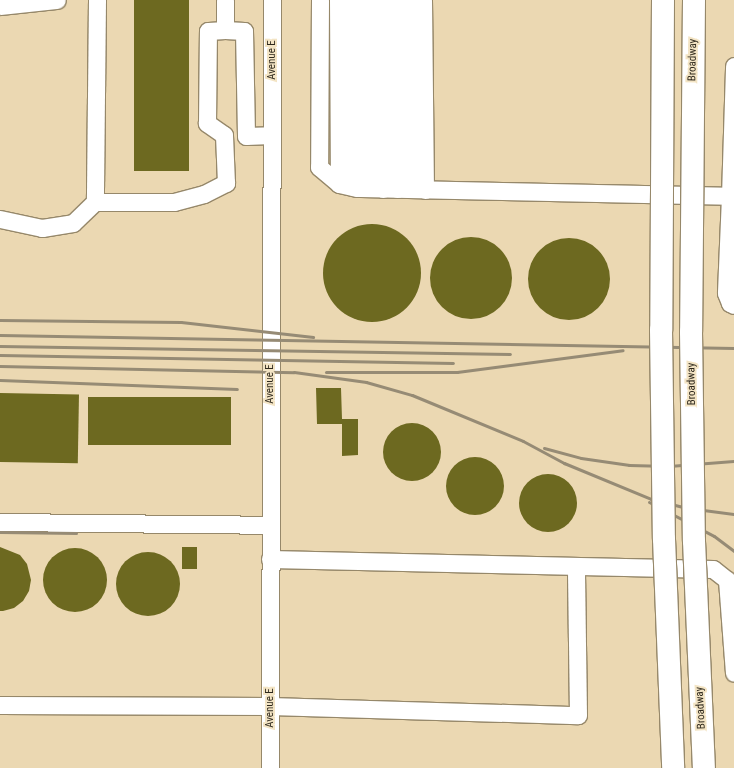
<!DOCTYPE html>
<style>
body{margin:0}
#map{position:relative;width:734px;height:768px;overflow:hidden;background:#f3e4c4;font-family:"Roboto Condensed",sans-serif}
div>[style]{position:absolute}
[style*='--x']{left:calc(var(--x)*1px);top:calc(var(--y)*1px);width:calc(var(--w)*1px);rotate:calc(var(--a)*1deg)}
.built>*{inset:0;background:#ebd8b2;transform-origin:0 0}
.building>*{inset:0;background:#6d6920;transform-origin:0 0}
.round{border-radius:50%}
.roads{filter:drop-shadow(1px 0 #96886a) drop-shadow(-1px 0 #96886a) drop-shadow(0 1px #96886a) drop-shadow(0 -1px #96886a)}
.minor>*{height:17px;margin:-8.5px;padding:0 8.5px;transform-origin:8.5px;border-radius:8.5px;background:#fff}
.rail>*{height:3px;margin:-1.5px;padding:0 1.5px;transform-origin:1.5px;border-radius:1.5px;background:#968b75}
.bridges{filter:drop-shadow(1px 0 #96886a) drop-shadow(-1px 0 #96886a) drop-shadow(0 1px #96886a) drop-shadow(0 -1px #96886a)}
.major-bridge>*{height:22px;margin:-11px;padding:0 11px;transform-origin:11px;border-radius:11px;background:#fff}
span{translate:-50% -50%;white-space:nowrap;text-align:center;line-height:1.15;-webkit-text-stroke:4px #f3e4c4;paint-order:stroke}
.street-label{font-size:11px;color:#2e281c}
</style>
<div id="map">
<div class="built">
<div style="left:0;top:0;width:734px;height:768px"></div>
</div>
<div class="building">
<div style="left:134px;top:0;width:55px;height:171px"></div>
<div class="round" style="left:323px;top:224px;width:98px;height:98px"></div>
<div class="round" style="left:430px;top:237px;width:82px;height:82px"></div>
<div class="round" style="left:528px;top:238px;width:82px;height:82px"></div>
<div style="clip-path:polygon(316px 388px,341px 388px,342px 419px,358px 419px,358px 455px,342px 456px,342px 424px,317px 424px)"></div>
<div style="left:0;top:393px;width:79px;height:69px;rotate:1deg"></div>
<div style="left:88px;top:397px;width:143px;height:48px"></div>
<div class="round" style="left:383px;top:423px;width:58px;height:58px"></div>
<div class="round" style="left:446px;top:457px;width:58px;height:58px"></div>
<div class="round" style="left:519px;top:474px;width:58px;height:58px"></div>
<div style="clip-path:polygon(0 547px,20px 555px,27px 564px,31px 580px,29px 591px,23px 601px,14px 608px,3px 611px,0 611px)"></div>
<div style="left:182px;top:547px;width:15px;height:22px"></div>
<div class="round" style="left:43px;top:548px;width:64px;height:64px"></div>
<div class="round" style="left:116px;top:552px;width:64px;height:64px"></div>
</div>
<div class="roads">
<div class="minor">
<div style="--x:97;--y:0;--w:202;--a:90.6"></div>
<div style="--x:95;--y:202;--w:79;--a:0"></div>
<div style="--x:174;--y:202;--w:31;--a:-15"></div>
<div style="--x:204;--y:194;--w:25;--a:-27"></div>
<div style="--x:226;--y:183;--w:48;--a:-92.4"></div>
<div style="--x:224;--y:135;--w:21;--a:-145"></div>
<div style="--x:207;--y:123;--w:92;--a:-89.4"></div>
<div style="--x:208;--y:31;--w:17;--a:-3"></div>
<div style="--x:225;--y:30;--w:30;--a:-90"></div>
<div style="--x:320;--y:0;--w:167;--a:90.3"></div>
<div style="--x:319;--y:167;--w:26;--a:40"></div>
<div style="--x:339;--y:184;--w:18;--a:13"></div>
<div style="--x:357;--y:188;--w:373;--a:1.2"></div>
<div style="--x:730;--y:196;--w:130;--a:-88.2"></div>
<div style="--x:338;--y:0;--w:184;--a:89.7"></div>
<div style="--x:396;--y:0;--w:189;--a:89.7"></div>
<div style="--x:411;--y:0;--w:189;--a:89.7"></div>
<div style="--x:423;--y:0;--w:190;--a:89.4"></div>
<div style="--x:0;--y:6;--w:57;--a:-6"></div>
<div style="--x:225;--y:30;--w:19;--a:3"></div>
<div style="--x:244;--y:31;--w:105;--a:88.9"></div>
<div style="--x:246;--y:136;--w:25;--a:-2"></div>
<div style="--x:353;--y:187;--w:187;--a:-90"></div>
<div style="--x:367;--y:188;--w:188;--a:-89.4"></div>
<div style="--x:383;--y:189;--w:189;--a:-89.7"></div>
<div style="--x:730;--y:196;--w:97;--a:92.4"></div>
<div style="--x:726;--y:293;--w:11;--a:68"></div>
<div style="--x:730;--y:303;--w:4;--a:27"></div>
<div style="--x:0;--y:219;--w:43;--a:12.1"></div>
<div style="--x:42;--y:228;--w:31;--a:-9"></div>
<div style="--x:73;--y:223;--w:30;--a:-44"></div>
<div style="--x:0;--y:522;--w:270;--a:0.6"></div>
<div style="--x:270;--y:559;--w:443;--a:1.3"></div>
<div style="--x:713;--y:569;--w:18;--a:38"></div>
<div style="--x:727;--y:580;--w:93;--a:85.7"></div>
<div style="--x:0;--y:705;--w:270;--a:0.2"></div>
<div style="--x:270;--y:706;--w:308;--a:1.7"></div>
<div style="--x:578;--y:715;--w:149;--a:-90.8"></div>
<div style="--x:270;--y:768;--w:768;--a:-89.85"></div>
</div>
</div>
<div class="rail">
<div style="--x:0;--y:320;--w:181;--a:0.6"></div>
<div style="--x:181;--y:322;--w:133;--a:6.5"></div>
<div style="--x:0;--y:335;--w:734;--a:1.01"></div>
<div style="--x:0;--y:346;--w:510;--a:0.9"></div>
<div style="--x:0;--y:355;--w:453;--a:1"></div>
<div style="--x:0;--y:366;--w:294;--a:1.2"></div>
<div style="--x:294;--y:372;--w:73;--a:7.9"></div>
<div style="--x:366;--y:382;--w:48;--a:15.8"></div>
<div style="--x:412;--y:395;--w:120;--a:22.5"></div>
<div style="--x:523;--y:441;--w:47;--a:28.2"></div>
<div style="--x:564;--y:463;--w:94;--a:22.5"></div>
<div style="--x:651;--y:499;--w:38;--a:14"></div>
<div style="--x:688;--y:508;--w:46;--a:7.4"></div>
<div style="--x:326;--y:372;--w:131;--a:0"></div>
<div style="--x:457;--y:372;--w:167;--a:-7.5"></div>
<div style="--x:0;--y:380;--w:237;--a:2.2"></div>
<div style="--x:544;--y:448;--w:38;--a:15"></div>
<div style="--x:581;--y:458;--w:49;--a:8.3"></div>
<div style="--x:629;--y:465;--w:40;--a:1.4"></div>
<div style="--x:669;--y:466;--w:65;--a:-4.4"></div>
<div style="--x:649;--y:502;--w:73;--a:27.6"></div>
<div style="--x:714;--y:536;--w:25;--a:37"></div>
<div style="--x:0;--y:532;--w:76;--a:0.8"></div>
</div>
<div class="bridges">
<div class="major-bridge">
<div style="--x:663;--y:0;--w:330;--a:90.3"></div>
<div style="--x:661;--y:330;--w:209;--a:89.2"></div>
<div style="--x:664;--y:539;--w:229;--a:87.7"></div>
<div style="--x:694;--y:0;--w:332;--a:90.5"></div>
<div style="--x:691;--y:332;--w:209;--a:89.2"></div>
<div style="--x:694;--y:541;--w:227;--a:87.5"></div>
</div>
</div>
<div class="street-label">
<span style="left:272px;top:60px;rotate:-90deg">Avenue E</span>
<span style="left:693px;top:60px;rotate:-89deg">Broadway</span>
<span style="left:270px;top:384px;rotate:-90deg">Avenue E</span>
<span style="left:692px;top:384px;rotate:-91deg">Broadway</span>
<span style="left:270px;top:708px;rotate:-90deg">Avenue E</span>
<span style="left:701px;top:708px;rotate:-93deg">Broadway</span>
</div>
</div>
